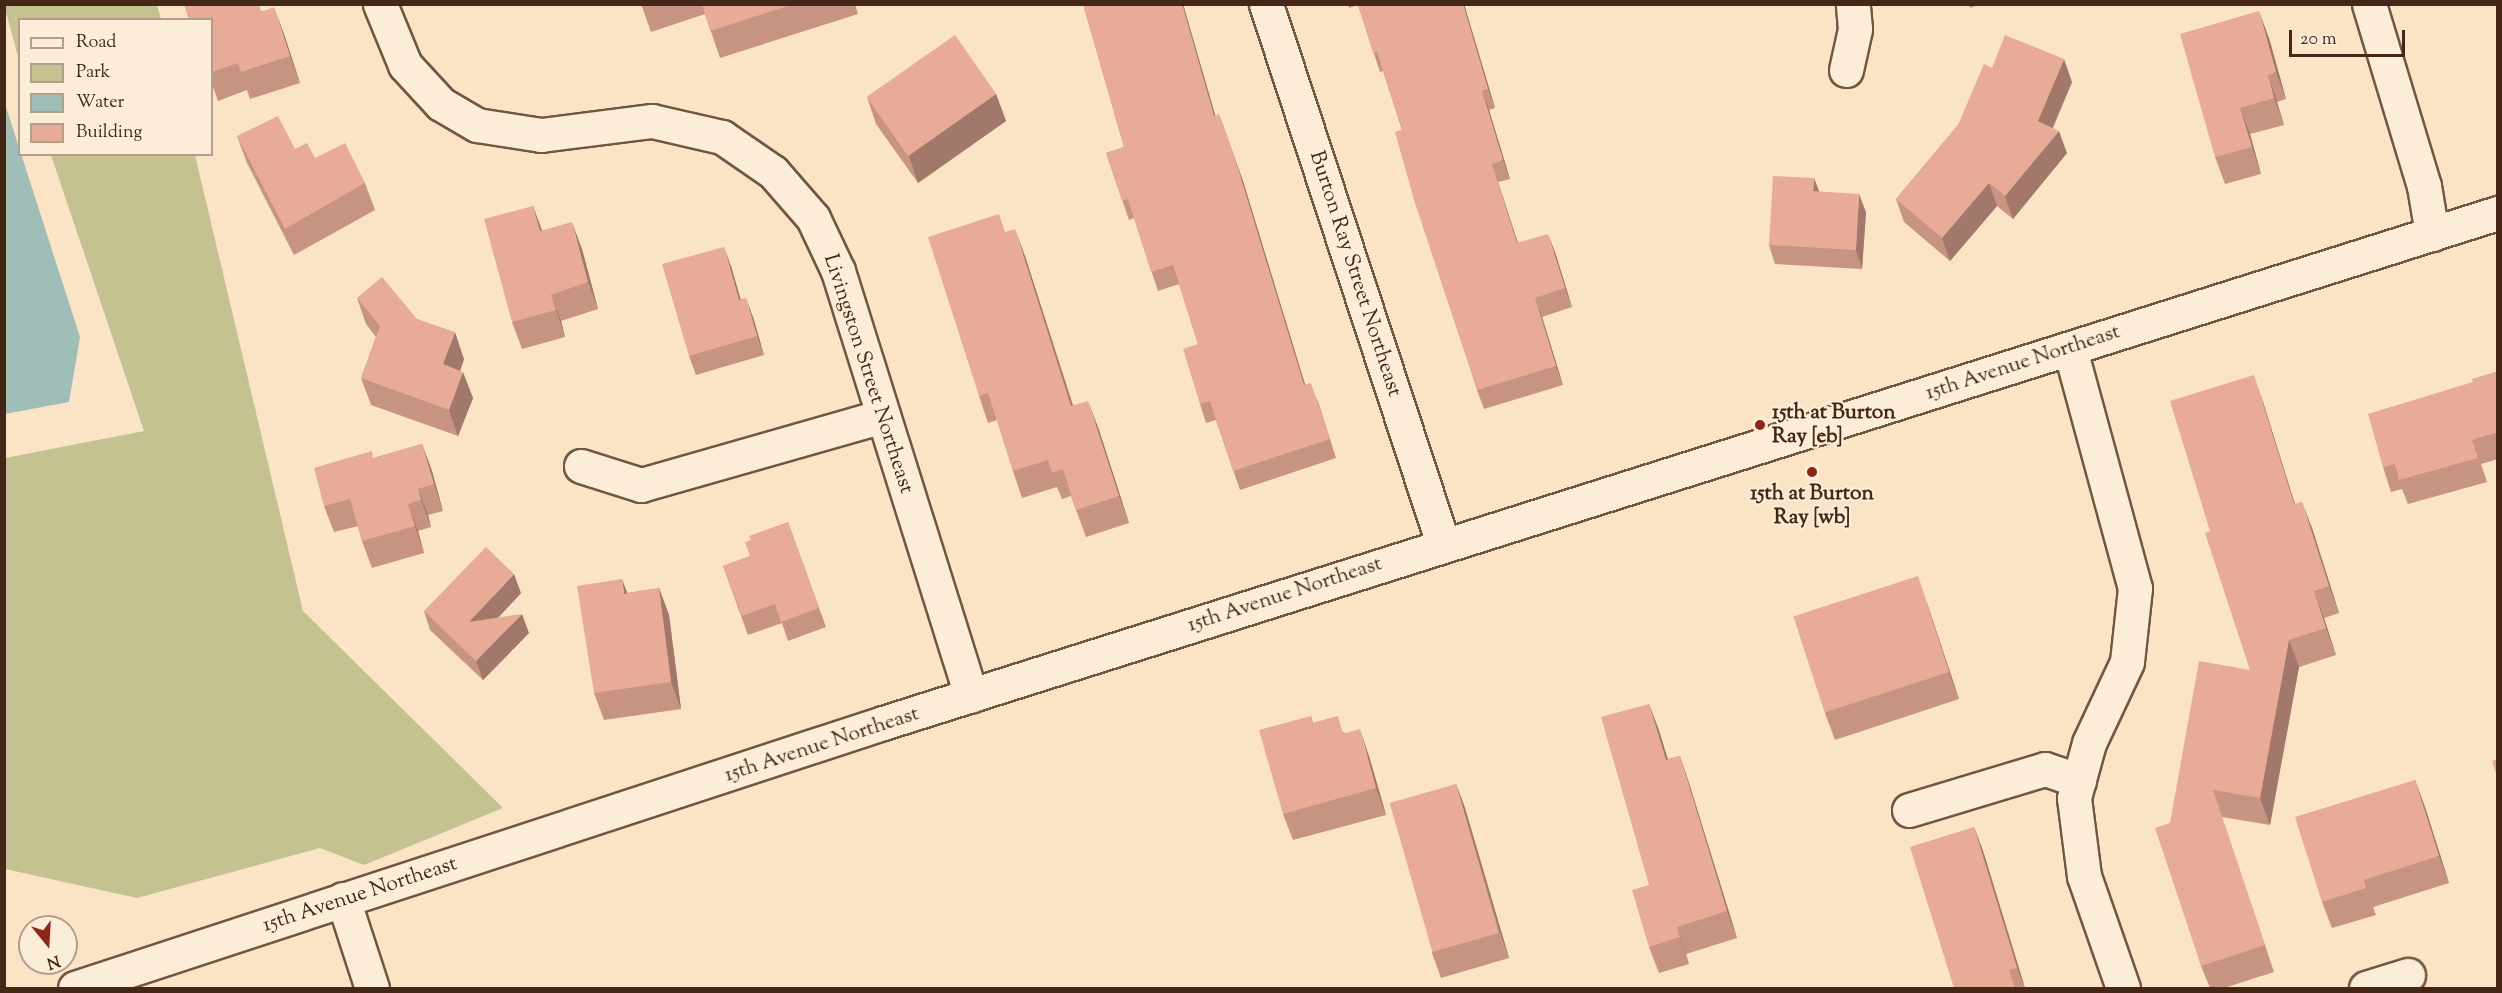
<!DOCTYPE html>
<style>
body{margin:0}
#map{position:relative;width:2502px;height:993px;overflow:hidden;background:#fae4c5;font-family:"Sorts Mill Goudy",serif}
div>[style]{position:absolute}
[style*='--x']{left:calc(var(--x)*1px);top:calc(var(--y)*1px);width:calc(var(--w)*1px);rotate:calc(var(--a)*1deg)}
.green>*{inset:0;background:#c4c290}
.water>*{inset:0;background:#9ebeb7}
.roads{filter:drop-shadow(2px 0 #725642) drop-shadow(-2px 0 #725642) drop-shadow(0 2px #725642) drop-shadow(0 -2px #725642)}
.minor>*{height:33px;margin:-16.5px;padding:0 16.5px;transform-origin:16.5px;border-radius:16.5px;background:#fcedd9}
.wall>*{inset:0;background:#c79382}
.shaded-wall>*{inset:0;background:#a2786a}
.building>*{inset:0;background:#e7ab97;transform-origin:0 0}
.dots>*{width:16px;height:16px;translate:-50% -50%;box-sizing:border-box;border:3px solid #fcedd9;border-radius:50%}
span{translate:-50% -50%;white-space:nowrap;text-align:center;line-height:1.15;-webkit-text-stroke:4.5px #fcedd9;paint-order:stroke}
.street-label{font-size:21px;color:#442716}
.poi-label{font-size:21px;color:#442716;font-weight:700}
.left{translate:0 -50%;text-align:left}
.frame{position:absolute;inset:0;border:6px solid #442716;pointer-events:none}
.legend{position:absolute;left:18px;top:18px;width:195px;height:138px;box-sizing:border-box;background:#fcedd9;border:2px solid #b29e8b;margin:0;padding:8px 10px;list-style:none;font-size:18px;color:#442716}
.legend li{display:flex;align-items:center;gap:12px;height:30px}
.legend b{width:30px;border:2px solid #b29e8b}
.north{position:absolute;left:18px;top:915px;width:60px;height:60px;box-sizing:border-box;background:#fcedd9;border:2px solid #b29e8b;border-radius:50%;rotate:162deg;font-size:16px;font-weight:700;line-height:24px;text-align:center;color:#442716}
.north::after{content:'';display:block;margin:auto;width:21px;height:27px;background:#8f2418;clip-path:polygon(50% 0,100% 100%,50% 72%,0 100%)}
.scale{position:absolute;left:2289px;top:30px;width:116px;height:27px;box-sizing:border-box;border:3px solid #442716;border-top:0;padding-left:8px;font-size:18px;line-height:21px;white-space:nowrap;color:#442716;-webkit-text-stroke:4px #fcedd9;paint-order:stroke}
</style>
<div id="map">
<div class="green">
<div style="clip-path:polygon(4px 5px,157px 5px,161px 19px,20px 20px,19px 60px)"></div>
<div style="clip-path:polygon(51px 155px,195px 155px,303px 611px,503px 808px,364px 865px,320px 848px,137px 898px,5px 869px,5px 458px,144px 431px)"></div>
</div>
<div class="water">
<div style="clip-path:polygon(5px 104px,80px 337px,69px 402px,5px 414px)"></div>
</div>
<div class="roads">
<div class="minor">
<div style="--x:380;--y:4;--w:66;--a:67.7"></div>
<div style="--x:405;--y:65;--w:53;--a:47.3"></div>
<div style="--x:441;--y:104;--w:42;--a:30.3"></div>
<div style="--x:477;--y:125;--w:65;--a:8.9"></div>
<div style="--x:541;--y:135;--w:112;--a:-7.2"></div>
<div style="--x:652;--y:121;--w:72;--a:12.9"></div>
<div style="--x:722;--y:137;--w:62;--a:34.5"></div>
<div style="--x:773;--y:172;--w:61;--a:49"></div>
<div style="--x:813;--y:218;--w:59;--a:64.7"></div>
<div style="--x:838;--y:271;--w:445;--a:72.6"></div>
<div style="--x:1266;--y:4;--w:568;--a:71.85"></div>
<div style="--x:2369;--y:4;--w:190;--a:73.2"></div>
<div style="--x:2424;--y:186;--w:49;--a:80.5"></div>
<div style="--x:1846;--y:70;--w:42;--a:-77.6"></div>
<div style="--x:1855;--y:29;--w:25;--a:-95"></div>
<div style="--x:2070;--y:349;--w:248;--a:74.8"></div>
<div style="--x:2135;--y:588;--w:74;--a:96.2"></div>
<div style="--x:2127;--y:662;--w:89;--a:115.1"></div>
<div style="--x:2089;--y:743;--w:57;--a:105.3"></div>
<div style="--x:2074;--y:798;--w:79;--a:82.7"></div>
<div style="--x:2084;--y:876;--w:119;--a:70.8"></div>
<div style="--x:581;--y:466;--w:63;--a:17.6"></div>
<div style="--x:641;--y:485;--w:252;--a:-15.9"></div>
<div style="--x:1909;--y:810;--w:142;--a:-16.8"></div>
<div style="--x:2045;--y:769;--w:36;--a:19"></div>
<div style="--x:343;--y:899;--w:94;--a:72"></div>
<div style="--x:75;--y:988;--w:850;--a:-18.16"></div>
<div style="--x:883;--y:723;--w:1694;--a:-17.53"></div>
<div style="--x:2366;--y:988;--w:44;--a:-17.2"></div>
</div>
</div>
<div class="wall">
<div style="clip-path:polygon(641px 4px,855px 4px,858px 14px,720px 58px,705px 14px,651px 32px)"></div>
<div style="clip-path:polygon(1083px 4px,1183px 4px,1215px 116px,1243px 181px,1305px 385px,1318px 401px,1336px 458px,1240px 490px,1216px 420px,1206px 423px,1200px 404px,1198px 344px,1179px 284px,1158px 291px,1134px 218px,1129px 220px,1106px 153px,1124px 147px)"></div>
<div style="clip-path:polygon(1348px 4px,1464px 4px,1495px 108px,1489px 110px,1510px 179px,1498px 182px,1518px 243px,1555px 252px,1572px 307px,1542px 317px,1563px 385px,1484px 409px,1477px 390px,1402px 130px,1383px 71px,1380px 72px,1358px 5px,1349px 8px)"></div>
<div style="clip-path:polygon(1969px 4px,1981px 4px,1970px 8px)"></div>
<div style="clip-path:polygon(262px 11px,284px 34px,300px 83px,250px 99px,247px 90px,218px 101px,212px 84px,212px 20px)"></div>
<div style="clip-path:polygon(2269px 38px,2286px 99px,2277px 102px,2284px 125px,2250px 134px,2261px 174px,2225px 184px,2215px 157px)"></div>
<div style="clip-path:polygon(1992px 68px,2072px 82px,2053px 128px,2067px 153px,2013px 219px,1997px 206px,1950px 261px,1904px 222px,1896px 199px,1958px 125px)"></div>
<div style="clip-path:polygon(996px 94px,1006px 121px,918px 183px,876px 124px,867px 97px)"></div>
<div style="clip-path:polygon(237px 136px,295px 149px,365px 183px,375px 210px,294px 255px,247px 163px)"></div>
<div style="clip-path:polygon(533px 206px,542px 231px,582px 249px,598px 309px,561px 321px,565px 337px,522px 349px,512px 322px)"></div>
<div style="clip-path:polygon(1866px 212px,1862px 269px,1775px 264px,1769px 245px)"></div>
<div style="clip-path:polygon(1005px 232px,1025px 256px,1073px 405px,1098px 427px,1129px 523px,1086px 537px,1071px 496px,1062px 499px,1057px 487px,1022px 498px,1013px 471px,997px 420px,988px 423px,979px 396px)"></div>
<div style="clip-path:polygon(731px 266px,741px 300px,753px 317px,764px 355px,696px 375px,689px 356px)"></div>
<div style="clip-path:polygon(357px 298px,417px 319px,464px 359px,460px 371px,473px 398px,458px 436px,371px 405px,361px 378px,376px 337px,366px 324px)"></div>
<div style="clip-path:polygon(2498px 371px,2498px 459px,2481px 464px,2487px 482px,2408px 504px,2402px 489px,2391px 492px,2383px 467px,2473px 382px)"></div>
<div style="clip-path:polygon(2263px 402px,2295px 504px,2312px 528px,2339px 613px,2324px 618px,2336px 655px,2299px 667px,2270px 825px,2222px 817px,2274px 972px,2224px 988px,2210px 988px,2201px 966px,2170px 823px,2250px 670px,2210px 531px)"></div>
<div style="clip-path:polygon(422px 444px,432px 471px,443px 511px,428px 515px,431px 527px,418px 531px,424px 553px,372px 568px,362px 541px,358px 526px,334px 532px,324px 506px,374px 458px)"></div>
<div style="clip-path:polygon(788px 522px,826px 627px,788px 641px,782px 623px,748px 635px,723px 566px,750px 556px,751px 540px)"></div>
<div style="clip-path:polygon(659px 588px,669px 615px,681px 709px,604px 720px,594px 693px,627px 593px)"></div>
<div style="clip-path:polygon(521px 593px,498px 618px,529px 633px,483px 680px,430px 630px,424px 611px)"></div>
<div style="clip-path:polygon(1927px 603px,1959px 699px,1835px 740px,1825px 713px)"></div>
<div style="clip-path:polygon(1649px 704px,1668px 759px,1680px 756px,1689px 783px,1737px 938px,1686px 954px,1689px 964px,1659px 973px,1649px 947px)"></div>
<div style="clip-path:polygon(1311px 716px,1313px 723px,1345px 733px,1369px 756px,1386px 815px,1293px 840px,1283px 814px)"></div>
<div style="clip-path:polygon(2415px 780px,2425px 807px,2449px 883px,2373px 907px,2376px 915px,2332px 928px,2322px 902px)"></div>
<div style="clip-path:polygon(1456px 784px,1465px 808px,1509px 958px,1441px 978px,1432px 953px)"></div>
<div style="clip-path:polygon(1974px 827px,1984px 854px,2025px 988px,1954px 988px)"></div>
</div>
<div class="shaded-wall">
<div style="clip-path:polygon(1182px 4px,1183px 4px,1221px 135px,1214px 116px)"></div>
<div style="clip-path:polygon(1463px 4px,1464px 4px,1495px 108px,1488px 89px)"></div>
<div style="clip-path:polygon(274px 7px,284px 34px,300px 83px,290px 56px)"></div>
<div style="clip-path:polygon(2259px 11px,2269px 38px,2286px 99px,2276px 72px)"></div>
<div style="clip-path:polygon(2064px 59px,2072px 82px,2046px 143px,2038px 121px)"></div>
<div style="clip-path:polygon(2268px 75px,2277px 102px,2284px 125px,2274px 98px)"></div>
<div style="clip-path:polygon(1482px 91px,1489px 110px,1510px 179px,1503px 160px)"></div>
<div style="clip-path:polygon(996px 94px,1006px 121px,918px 183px,909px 156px)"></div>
<div style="clip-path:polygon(2240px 108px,2250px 134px,2261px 174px,2252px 147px)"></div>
<div style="clip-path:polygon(1219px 114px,1243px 181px,1311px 404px,1304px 385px)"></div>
<div style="clip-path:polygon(2059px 131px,2067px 153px,2013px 219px,2005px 196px)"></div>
<div style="clip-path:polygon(1492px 164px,1498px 182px,1524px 262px,1517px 243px)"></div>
<div style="clip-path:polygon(1814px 178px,1821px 196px,1813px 191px)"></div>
<div style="clip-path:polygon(1989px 183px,1997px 206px,1950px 261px,1942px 238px)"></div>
<div style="clip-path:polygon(1859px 194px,1866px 212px,1862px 269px,1856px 250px)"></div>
<div style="clip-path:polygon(533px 206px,543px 233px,540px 231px)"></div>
<div style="clip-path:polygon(572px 222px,582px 249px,598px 309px,588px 282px)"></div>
<div style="clip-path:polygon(1015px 229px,1025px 256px,1081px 432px,1071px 406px)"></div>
<div style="clip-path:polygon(1548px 234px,1555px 252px,1572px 307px,1565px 288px)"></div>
<div style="clip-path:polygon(724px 247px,731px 266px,746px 319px,739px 300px)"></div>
<div style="clip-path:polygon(551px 295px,561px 321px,565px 337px)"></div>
<div style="clip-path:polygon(746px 298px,753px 317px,764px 355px,757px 336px)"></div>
<div style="clip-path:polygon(1535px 298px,1542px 317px,1563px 385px,1556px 366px)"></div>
<div style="clip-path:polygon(455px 332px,464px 359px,453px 391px,443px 364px)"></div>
<div style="clip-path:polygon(463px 372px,473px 398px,458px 436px,449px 410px)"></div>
<div style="clip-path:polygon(2254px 375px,2263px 402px,2303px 531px,2294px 504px)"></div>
<div style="clip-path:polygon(1088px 401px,1098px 427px,1129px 523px,1119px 496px)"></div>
<div style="clip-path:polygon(422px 444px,432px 471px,443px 511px,434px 484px)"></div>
<div style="clip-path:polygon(418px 489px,428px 515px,431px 527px,421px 500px)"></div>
<div style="clip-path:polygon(2302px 502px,2312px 528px,2339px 613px,2329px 586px)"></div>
<div style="clip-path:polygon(408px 504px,418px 531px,424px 553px,415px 526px)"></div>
<div style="clip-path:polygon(514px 574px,521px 593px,476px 641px,469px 622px)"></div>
<div style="clip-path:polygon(1918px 576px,1959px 699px,1949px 672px)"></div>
<div style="clip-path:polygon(622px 579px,632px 605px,624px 594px)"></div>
<div style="clip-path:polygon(659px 588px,669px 615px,681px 709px,671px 682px)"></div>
<div style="clip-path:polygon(2314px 591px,2324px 618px,2336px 655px,2326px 628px)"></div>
<div style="clip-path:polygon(522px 614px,529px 633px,483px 680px,476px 661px)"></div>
<div style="clip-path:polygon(2289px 640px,2299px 667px,2270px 825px,2260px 798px)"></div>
<div style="clip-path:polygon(1649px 704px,1659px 730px,1676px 787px,1666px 760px)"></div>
<div style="clip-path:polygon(1360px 729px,1369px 756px,1386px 815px,1376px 788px)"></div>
<div style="clip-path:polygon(1680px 756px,1689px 783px,1737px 938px,1727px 911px)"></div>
<div style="clip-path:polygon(2415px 780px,2425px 807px,2449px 883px,2439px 856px)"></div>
<div style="clip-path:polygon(1456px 784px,1465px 808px,1509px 958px,1500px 933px)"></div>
<div style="clip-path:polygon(1974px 827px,1984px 854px,2025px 988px,2017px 968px)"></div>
<div style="clip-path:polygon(1677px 927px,1686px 954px,1689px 964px,1680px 937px)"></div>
</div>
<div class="building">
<div style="clip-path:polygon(184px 4px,259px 4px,261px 12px,274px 7px,290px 56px,241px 72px,238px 63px,212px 72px,212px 20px,189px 20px)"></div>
<div style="clip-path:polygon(702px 4px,794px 4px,710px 31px)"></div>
<div style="clip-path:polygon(1083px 4px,1182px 4px,1214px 116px,1219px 114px,1236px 162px,1304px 385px,1311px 383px,1330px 439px,1233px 471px,1210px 401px,1200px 404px,1183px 349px,1198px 344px,1173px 265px,1151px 272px,1128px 199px,1122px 201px,1106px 153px,1124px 147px)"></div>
<div style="clip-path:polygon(1358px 4px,1463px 4px,1488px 89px,1482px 91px,1503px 160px,1492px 164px,1517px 243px,1548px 234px,1565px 288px,1535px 298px,1556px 366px,1477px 390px,1414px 200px,1395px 132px,1402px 130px,1377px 52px,1373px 53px)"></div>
<div style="clip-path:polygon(2259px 11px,2276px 72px,2268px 75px,2274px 98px,2240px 108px,2252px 147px,2215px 157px,2180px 34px)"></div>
<div style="left:955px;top:35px;width:72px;height:108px;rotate:55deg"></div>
<div style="clip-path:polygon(2005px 35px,2064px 59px,2038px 121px,2059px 131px,2005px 196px,1989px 183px,1942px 238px,1896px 199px,1958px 125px,1984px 64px,1992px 68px)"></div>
<div style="clip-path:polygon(278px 116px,295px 149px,307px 143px,315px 158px,345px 143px,365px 183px,285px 229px,237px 136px)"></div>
<div style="clip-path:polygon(1773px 176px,1814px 178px,1813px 191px,1859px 194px,1856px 250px,1769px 245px)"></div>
<div style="clip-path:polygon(533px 206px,540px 231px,572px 222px,588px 282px,551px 295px,556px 310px,512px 322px,484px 219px)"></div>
<div style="clip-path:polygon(999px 214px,1005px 232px,1015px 229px,1071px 406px,1088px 401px,1119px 496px,1076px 510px,1063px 469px,1052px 473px,1048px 460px,1013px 471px,988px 393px,979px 396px,928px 237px)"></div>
<div style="clip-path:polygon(724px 247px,739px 300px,746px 298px,757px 336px,689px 356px,662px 264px)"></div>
<div style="clip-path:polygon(382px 277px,417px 319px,455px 332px,443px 364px,463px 372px,449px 410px,361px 378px,380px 326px,357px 298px)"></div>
<div style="clip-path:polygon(2498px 371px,2498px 432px,2472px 440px,2478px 458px,2399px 480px,2395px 464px,2383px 467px,2368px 414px,2473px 382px,2472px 379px)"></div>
<div style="clip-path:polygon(2254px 375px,2294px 504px,2302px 502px,2329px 586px,2314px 591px,2326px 628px,2289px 640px,2260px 798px,2213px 790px,2265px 945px,2201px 966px,2155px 828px,2170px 823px,2199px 661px,2250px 670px,2205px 533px,2210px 531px,2170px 401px)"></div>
<div style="clip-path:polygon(422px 444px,434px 484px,418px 489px,421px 500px,408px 504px,415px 526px,362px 541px,350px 499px,324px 506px,314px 468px,372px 451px,373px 458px)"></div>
<div style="clip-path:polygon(788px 522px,819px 608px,781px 622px,775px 604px,742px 616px,723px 566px,750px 556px,745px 542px,751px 540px,749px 536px)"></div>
<div style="clip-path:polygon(486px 547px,514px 574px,469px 622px,522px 614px,476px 661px,424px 611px)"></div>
<div style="left:1918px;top:576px;width:101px;height:131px;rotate:72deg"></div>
<div style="clip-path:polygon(622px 579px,624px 594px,659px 588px,671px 682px,594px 693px,577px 586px)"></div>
<div style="clip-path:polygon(1649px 704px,1666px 760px,1680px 756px,1727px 911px,1677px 927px,1680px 937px,1649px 947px,1632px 890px,1649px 885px,1601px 717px)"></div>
<div style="clip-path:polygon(1311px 716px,1312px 723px,1338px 716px,1343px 734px,1360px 729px,1376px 788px,1283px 814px,1259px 730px)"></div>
<div style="clip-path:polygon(2498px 759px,2498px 779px,2492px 761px)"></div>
<div style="clip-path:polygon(2415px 780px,2439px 856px,2364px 880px,2366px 888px,2322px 902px,2295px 817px)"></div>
<div style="left:1456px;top:784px;width:155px;height:69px;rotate:74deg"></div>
<div style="clip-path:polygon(1974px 827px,2017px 968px,2009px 970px,2015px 988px,1954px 988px,1910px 847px)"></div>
</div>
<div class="dots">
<div style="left:1760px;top:425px;background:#8f2418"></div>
<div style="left:1812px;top:472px;background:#8f2418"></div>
</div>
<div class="street-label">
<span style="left:1355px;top:274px;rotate:72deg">Burton Ray Street Northeast</span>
<span style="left:2023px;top:363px;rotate:-18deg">15th Avenue Northeast</span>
<span style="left:868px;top:374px;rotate:72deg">Livingston Street Northeast</span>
<span style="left:1285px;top:595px;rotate:-18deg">15th Avenue Northeast</span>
<span style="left:822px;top:745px;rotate:-18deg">15th Avenue Northeast</span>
<span style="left:360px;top:895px;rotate:-18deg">15th Avenue Northeast</span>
</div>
<div class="poi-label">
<span class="left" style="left:1772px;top:425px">15th at Burton<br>Ray [eb]</span>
<span style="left:1812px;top:506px">15th at Burton<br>Ray [wb]</span>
</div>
<div class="frame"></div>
<ul class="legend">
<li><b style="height:8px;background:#fcedd9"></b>Road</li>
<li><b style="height:16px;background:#c4c290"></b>Park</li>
<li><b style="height:16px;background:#9ebeb7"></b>Water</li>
<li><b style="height:16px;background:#e7ab97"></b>Building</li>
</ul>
<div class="north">N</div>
<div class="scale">20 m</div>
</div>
